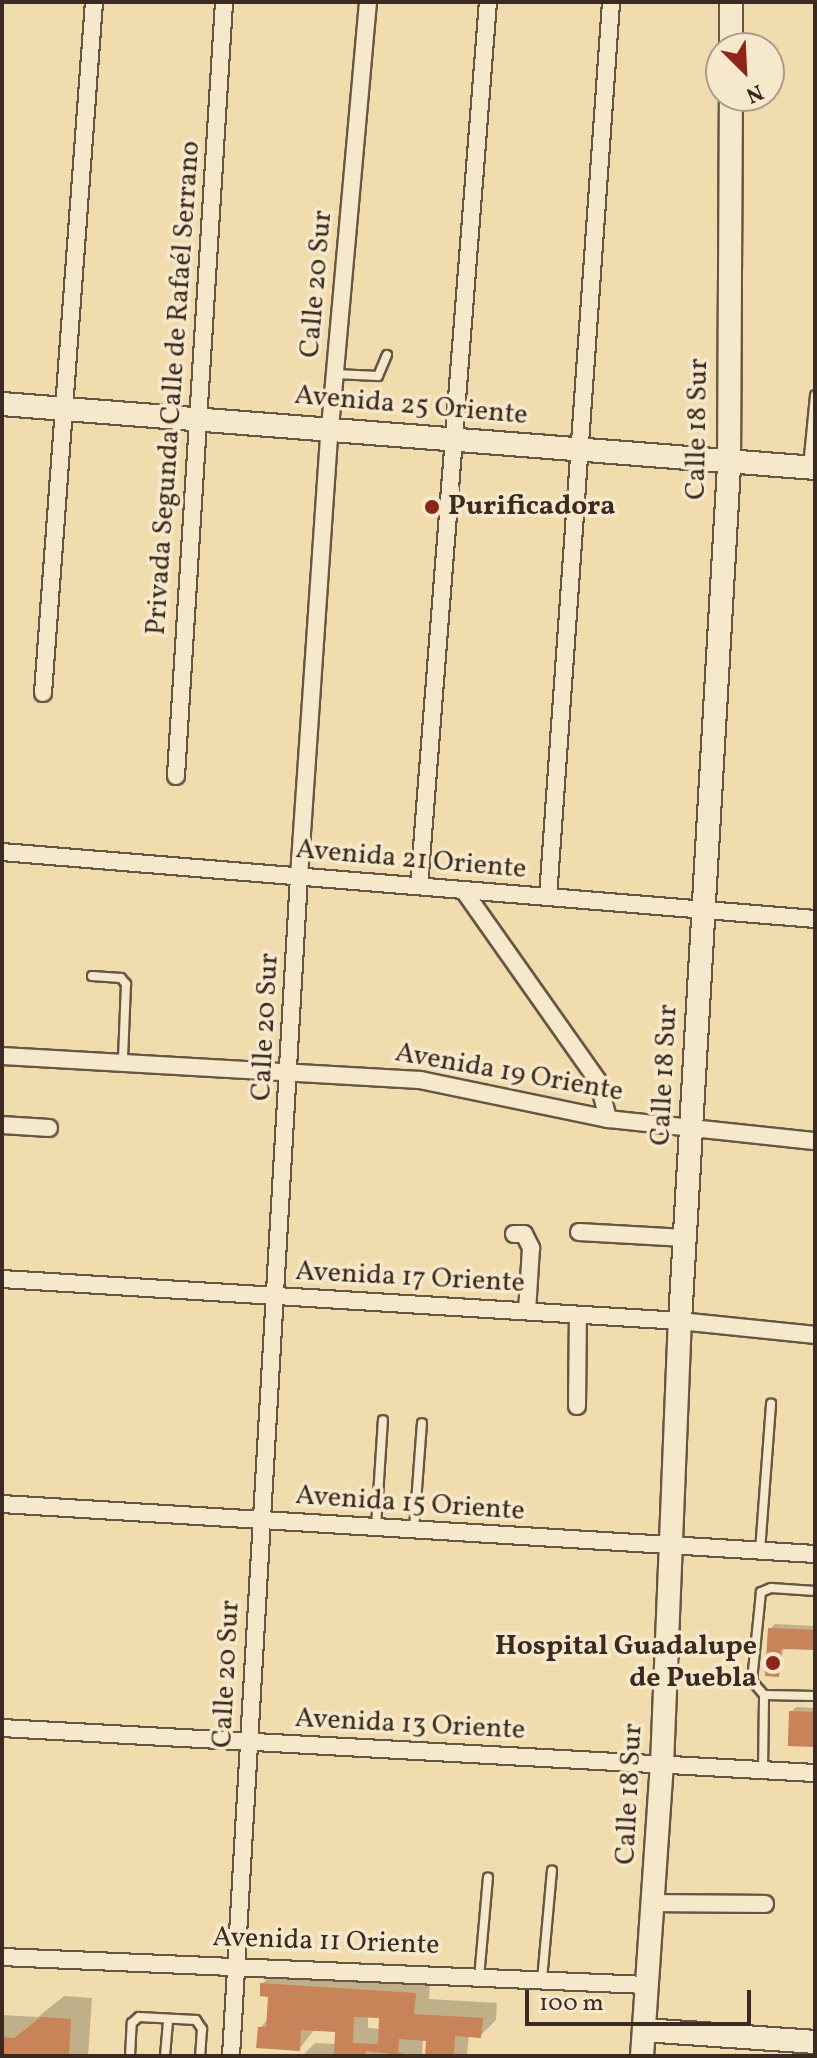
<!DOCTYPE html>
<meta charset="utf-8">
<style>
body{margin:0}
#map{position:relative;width:817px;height:2058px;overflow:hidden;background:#f1dcad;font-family:Vollkorn,serif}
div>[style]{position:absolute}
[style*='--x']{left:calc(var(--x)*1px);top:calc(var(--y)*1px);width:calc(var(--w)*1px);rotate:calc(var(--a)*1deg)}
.shadow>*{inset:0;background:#0003}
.building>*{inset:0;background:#c98359;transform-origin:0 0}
.roads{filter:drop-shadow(2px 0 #685645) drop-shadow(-2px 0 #685645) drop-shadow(0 2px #685645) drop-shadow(0 -2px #685645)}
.lane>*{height:8px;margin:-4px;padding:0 4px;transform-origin:4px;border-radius:4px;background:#f6e8ca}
.street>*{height:16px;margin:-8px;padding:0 8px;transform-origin:8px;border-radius:8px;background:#f6e8ca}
.secondary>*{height:22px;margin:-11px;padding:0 11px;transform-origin:11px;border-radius:11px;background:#f6e8ca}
.dots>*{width:22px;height:22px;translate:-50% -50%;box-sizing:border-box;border:4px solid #f6e8ca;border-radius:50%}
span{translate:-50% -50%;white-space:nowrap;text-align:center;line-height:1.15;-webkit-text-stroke:7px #f6e8ca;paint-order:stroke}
.street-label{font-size:28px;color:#3a2a22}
.poi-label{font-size:28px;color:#3a2a22;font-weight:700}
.left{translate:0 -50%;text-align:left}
.right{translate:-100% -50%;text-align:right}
.frame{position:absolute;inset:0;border:4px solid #3a2a22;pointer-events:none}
.north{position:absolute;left:705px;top:32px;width:80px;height:80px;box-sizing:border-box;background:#f6e8ca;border:2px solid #ab9c87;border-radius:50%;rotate:156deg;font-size:22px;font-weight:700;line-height:32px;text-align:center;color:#3a2a22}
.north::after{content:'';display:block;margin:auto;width:28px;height:36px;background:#8f2418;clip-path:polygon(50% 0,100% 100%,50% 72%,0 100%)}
.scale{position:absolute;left:525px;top:1990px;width:226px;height:36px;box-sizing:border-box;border:4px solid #3a2a22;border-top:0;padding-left:10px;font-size:24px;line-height:28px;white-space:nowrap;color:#3a2a22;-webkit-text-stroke:6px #f6e8ca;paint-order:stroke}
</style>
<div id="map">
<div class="shadow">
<div style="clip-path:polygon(775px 1624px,815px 1626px,815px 1648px,784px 1647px,778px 1675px,770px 1629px)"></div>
<div style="clip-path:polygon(796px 1707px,815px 1708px,815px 1746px,791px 1712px)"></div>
<div style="clip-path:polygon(evenodd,278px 1968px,430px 1978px,429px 1999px,497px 2003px,496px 2020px,480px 2036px,469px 2035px,467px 2054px,494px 2056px,427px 2056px,428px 2039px,423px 2039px,422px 2056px,302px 2056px,315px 2043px,336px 2044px,337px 2030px,315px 2029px,299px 2049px,260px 2028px,269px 2018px,271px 1995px,262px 1984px,278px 1968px,368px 2015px,381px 2016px,381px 2029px,368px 2028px,368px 2015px)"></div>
<div style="clip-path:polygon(64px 1996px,92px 1998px,88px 2056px,2px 2056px,2px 2015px,38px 2017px)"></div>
</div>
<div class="building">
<div style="clip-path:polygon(768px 1628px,815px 1630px,815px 1650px,781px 1649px,779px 1677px,765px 1676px)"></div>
<div style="left:789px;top:1711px;width:26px;height:35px;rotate:2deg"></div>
<div style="clip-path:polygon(evenodd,260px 1983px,416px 1993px,414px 2014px,483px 2018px,481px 2038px,455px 2036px,454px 2056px,425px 2056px,426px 2041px,399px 2039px,398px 2052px,409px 2056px,366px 2051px,365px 2056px,334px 2056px,335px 2032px,301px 2030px,300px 2051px,256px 2048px,258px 2027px,266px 2027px,268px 1997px,260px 1996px,260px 1983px,354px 2017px,379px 2018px,378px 2044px,353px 2043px,354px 2017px)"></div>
<div style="clip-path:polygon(41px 2017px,71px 2019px,69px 2056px,2px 2056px,2px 2037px,14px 2038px)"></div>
</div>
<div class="roads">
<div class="lane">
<div style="--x:335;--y:374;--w:43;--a:2.7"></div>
<div style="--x:378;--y:376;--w:23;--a:-67"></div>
<div style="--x:808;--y:467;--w:72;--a:-84.4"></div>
<div style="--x:92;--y:976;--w:29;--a:4"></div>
<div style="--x:121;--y:978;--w:8;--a:50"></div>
<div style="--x:126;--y:984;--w:76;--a:92.3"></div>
<div style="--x:376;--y:1527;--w:107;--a:-86.3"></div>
<div style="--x:414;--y:1529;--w:106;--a:-85.7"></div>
<div style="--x:760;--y:1551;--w:148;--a:-85.7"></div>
<div style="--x:815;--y:1591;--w:44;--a:-176.1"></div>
<div style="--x:771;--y:1588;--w:11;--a:158"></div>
<div style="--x:761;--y:1592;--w:89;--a:95.8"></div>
<div style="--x:752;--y:1681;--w:18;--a:49"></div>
<div style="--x:764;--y:1695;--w:51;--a:1.1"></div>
<div style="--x:763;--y:1770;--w:75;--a:-89.2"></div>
<div style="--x:479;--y:1978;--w:101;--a:-84.9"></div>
<div style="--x:542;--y:1980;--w:110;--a:-84.8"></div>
<div style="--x:130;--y:2056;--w:33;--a:-87"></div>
<div style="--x:132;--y:2023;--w:9;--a:-41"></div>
<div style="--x:139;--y:2017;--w:57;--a:3"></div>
<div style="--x:196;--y:2020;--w:11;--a:56"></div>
<div style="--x:202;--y:2029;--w:27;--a:94"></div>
<div style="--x:165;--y:2056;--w:37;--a:-85"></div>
</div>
<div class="street">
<div style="--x:43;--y:693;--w:693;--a:-85.78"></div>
<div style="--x:176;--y:776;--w:775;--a:-86.45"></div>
<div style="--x:2;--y:852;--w:816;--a:4.71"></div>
<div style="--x:419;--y:886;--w:887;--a:-85.54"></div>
<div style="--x:464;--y:891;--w:232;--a:54.8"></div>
<div style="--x:598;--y:1081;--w:39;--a:75"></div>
<div style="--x:548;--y:897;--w:897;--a:-85.97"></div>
<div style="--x:2;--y:1056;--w:419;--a:3.3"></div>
<div style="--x:420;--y:1080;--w:192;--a:11.7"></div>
<div style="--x:608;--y:1119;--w:208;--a:6.1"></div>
<div style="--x:2;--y:1125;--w:47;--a:3.7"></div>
<div style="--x:579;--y:1232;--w:106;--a:3.2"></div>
<div style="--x:514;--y:1234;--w:10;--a:0"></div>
<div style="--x:524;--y:1234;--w:16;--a:63"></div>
<div style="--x:531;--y:1248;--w:63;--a:93.6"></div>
<div style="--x:2;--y:1279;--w:679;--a:3.54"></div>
<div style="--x:680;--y:1321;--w:136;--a:5.9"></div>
<div style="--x:577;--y:1406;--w:91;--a:-89.4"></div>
<div style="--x:2;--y:1504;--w:815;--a:3.52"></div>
<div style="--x:2;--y:1728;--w:814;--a:3.17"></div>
<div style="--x:653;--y:1903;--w:112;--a:0.5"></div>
<div style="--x:2;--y:1957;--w:646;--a:2.49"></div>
<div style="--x:231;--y:2056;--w:1181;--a:-86.7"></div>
<div style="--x:299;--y:877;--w:439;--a:-86.1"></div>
<div style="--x:329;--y:439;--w:439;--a:-84.9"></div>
</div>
<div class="secondary">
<div style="--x:731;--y:2;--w:46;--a:90"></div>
<div style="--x:2;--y:404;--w:816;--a:4.5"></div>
<div style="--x:644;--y:2030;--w:171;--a:4"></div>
<div style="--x:642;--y:2056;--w:292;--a:-86.1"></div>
<div style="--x:662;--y:1765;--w:444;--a:-87.7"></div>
<div style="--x:680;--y:1321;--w:856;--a:-86.72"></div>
<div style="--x:729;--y:466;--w:370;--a:-89.7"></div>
</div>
</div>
<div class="dots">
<div style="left:432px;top:507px;background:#8f2418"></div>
<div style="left:773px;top:1663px;background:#8f2418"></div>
</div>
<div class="street-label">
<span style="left:317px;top:284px;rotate:-85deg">Calle 20 Sur</span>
<span style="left:174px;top:388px;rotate:-86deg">Privada Segunda Calle de Rafaél Serrano</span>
<span style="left:411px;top:406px;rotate:5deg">Avenida 25 Oriente</span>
<span style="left:698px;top:429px;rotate:-89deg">Calle 18 Sur</span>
<span style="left:411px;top:860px;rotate:5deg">Avenida 21 Oriente</span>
<span style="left:266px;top:1027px;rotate:-87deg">Calle 20 Sur</span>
<span style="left:509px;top:1073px;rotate:10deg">Avenida 19 Oriente</span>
<span style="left:665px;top:1075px;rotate:-87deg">Calle 18 Sur</span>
<span style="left:410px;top:1278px;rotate:3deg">Avenida 17 Oriente</span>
<span style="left:410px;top:1504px;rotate:4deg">Avenida 15 Oriente</span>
<span style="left:227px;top:1674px;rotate:-87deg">Calle 20 Sur</span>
<span style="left:410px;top:1725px;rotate:3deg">Avenida 13 Oriente</span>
<span style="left:630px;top:1794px;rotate:-87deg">Calle 18 Sur</span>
<span style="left:326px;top:1942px;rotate:2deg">Avenida 11 Oriente</span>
</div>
<div class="poi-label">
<span class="left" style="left:448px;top:507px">Purificadora</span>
<span class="right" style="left:757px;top:1663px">Hospital Guadalupe<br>de Puebla</span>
</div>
<div class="frame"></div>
<div class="north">N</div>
<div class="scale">100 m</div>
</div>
